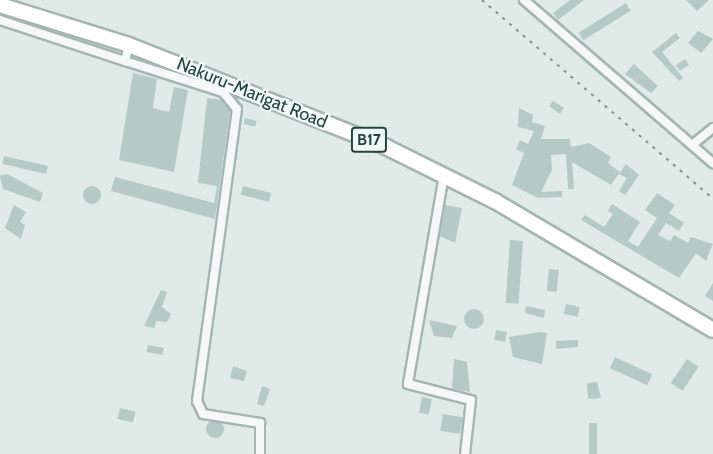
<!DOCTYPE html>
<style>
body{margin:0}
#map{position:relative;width:713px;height:454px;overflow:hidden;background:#e0ebe8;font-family:Cabin,sans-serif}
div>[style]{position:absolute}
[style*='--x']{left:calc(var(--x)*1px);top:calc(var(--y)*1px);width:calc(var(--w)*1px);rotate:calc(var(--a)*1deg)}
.building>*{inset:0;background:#b7c9c4;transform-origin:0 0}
.round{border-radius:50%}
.roads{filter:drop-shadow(2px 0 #a5b6b2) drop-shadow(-2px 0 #a5b6b2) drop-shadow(0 2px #a5b6b2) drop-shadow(0 -2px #a5b6b2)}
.street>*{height:8px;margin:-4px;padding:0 4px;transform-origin:4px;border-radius:4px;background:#f4f8f7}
.primary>*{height:14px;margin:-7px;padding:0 7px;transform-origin:7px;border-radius:7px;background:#fff}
.rail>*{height:2px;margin-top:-1px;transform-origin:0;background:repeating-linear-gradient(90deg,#78968f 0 3px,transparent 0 9px)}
span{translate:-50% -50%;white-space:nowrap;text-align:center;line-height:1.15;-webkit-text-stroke:4.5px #f0f8f6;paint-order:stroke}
.shield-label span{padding:2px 4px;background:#f0f8f6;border:2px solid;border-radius:4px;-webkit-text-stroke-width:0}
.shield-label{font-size:16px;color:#27443e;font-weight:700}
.street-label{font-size:18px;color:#27443e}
</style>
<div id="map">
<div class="building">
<div style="clip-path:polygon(570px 0,584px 0,558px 20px,553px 13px)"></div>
<div style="clip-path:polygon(686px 0,709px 0,697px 11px)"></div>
<div style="left:626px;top:3px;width:9px;height:56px;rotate:58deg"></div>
<div style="clip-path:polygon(698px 31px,713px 39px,701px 53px,688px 43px)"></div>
<div style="clip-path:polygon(676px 33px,680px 38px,662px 52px,683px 78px,679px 81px,652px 52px)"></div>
<div style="left:685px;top:59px;width:7px;height:11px;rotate:56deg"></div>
<div style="clip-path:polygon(634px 64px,658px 86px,651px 93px,625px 74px)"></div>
<div style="clip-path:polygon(133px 73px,157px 79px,153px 108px,169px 112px,174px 87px,188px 90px,174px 172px,119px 160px)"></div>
<div style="clip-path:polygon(207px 98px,222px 100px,230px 111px,215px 219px,111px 191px,115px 177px,214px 203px,217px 186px,198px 183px)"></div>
<div style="clip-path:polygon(553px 101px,564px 108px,560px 114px,549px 106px)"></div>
<div style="clip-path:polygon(519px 108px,533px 115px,532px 122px,545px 126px,541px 139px,570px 139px,571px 147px,589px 143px,611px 157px,608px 163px,620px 172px,611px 185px,572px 162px,574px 189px,568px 189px,566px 154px,551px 155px,552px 170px,541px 192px,562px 191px,562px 197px,538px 198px,512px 185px,524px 153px,516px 149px,520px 140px,528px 144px,534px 131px,518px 127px)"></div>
<div style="left:245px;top:118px;width:12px;height:6px;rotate:14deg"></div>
<div style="left:4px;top:156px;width:45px;height:8px;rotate:13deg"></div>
<div style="clip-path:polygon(626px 164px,639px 175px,625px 195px,619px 191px,627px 178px,619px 174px)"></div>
<div style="clip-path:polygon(7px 174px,43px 193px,40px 202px,3px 189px,0 176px)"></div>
<div class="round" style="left:83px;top:186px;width:18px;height:18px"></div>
<div style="left:243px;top:186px;width:29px;height:9px;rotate:14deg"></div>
<div style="clip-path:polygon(657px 193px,675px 205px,669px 213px,684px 223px,679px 231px,666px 223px,658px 235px,670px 241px,674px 235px,688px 243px,691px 237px,713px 244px,706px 261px,696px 253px,679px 278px,581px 220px,585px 215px,604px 227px,613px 214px,608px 211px,612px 204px,640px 222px,628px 241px,638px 247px,657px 218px,645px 210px)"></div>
<div style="clip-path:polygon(14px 205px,26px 212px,20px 222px,25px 225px,21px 239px,5px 228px)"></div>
<div style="clip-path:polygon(445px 205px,462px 208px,455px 243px,440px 236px)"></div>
<div style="left:510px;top:240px;width:13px;height:63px;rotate:4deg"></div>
<div style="left:549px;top:269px;width:10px;height:22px;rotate:6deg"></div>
<div style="clip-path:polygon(713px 283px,713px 301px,705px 296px)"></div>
<div style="clip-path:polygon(161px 290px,167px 292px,162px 307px,171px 314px,167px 322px,156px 321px,155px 328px,144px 326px)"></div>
<div style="left:566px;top:304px;width:14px;height:10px;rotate:12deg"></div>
<div style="clip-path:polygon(526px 306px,545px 310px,544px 318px,525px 313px)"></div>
<div class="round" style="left:464px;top:309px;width:20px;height:20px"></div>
<div style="clip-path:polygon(429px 320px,457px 326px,452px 338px,434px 336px)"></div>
<div style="left:496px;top:330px;width:11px;height:10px;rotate:10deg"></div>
<div style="clip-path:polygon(541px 332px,547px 333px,542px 364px,513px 357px,509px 337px)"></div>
<div style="clip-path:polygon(578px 340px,578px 347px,556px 349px,556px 341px)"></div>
<div style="left:148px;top:345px;width:16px;height:7px;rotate:11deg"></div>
<div style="left:615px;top:357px;width:41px;height:12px;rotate:25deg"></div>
<div style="clip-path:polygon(454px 359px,467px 362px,470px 392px,452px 389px)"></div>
<div style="left:687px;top:359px;width:14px;height:29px;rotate:34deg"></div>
<div style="clip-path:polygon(233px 366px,247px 371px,244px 381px,230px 378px)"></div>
<div style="clip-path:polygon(597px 382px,601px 398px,588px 399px,587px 383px)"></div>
<div style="clip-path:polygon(262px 386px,270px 389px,264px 406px,257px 404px)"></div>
<div style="left:422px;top:397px;width:10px;height:16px;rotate:11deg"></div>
<div style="left:120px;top:408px;width:16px;height:11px;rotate:14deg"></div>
<div style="left:443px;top:414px;width:20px;height:17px;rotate:9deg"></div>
<div class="round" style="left:206px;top:420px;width:18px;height:18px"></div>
<div style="left:589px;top:423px;width:8px;height:31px"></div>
</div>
<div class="roads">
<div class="street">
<div style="--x:524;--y:0;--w:250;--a:40.8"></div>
<div style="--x:0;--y:20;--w:132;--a:18.2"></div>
<div style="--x:129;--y:45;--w:16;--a:104"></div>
<div style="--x:125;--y:61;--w:103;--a:17.6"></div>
<div style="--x:223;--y:92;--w:22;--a:51"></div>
<div style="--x:237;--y:109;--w:295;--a:97.8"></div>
<div style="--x:197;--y:401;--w:14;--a:65"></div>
<div style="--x:203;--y:414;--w:58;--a:9"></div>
<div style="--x:260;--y:423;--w:31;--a:90"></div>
<div style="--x:692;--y:145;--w:27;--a:-39"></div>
<div style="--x:444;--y:175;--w:212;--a:99.8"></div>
<div style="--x:408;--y:384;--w:65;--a:14.3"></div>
<div style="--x:471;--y:400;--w:54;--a:96.3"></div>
</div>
<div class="primary">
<div style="--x:0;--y:5;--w:135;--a:17.2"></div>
<div style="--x:129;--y:45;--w:277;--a:21.6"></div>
<div style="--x:386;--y:147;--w:122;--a:26.4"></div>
<div style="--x:495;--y:201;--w:253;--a:30.6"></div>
</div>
</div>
<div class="rail">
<div style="--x:482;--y:0;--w:305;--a:40.7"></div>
</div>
<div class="shield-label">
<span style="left:369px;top:140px">B17</span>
</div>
<div class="street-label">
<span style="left:252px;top:93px;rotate:22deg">Nakuru-Marigat Road</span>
</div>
</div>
